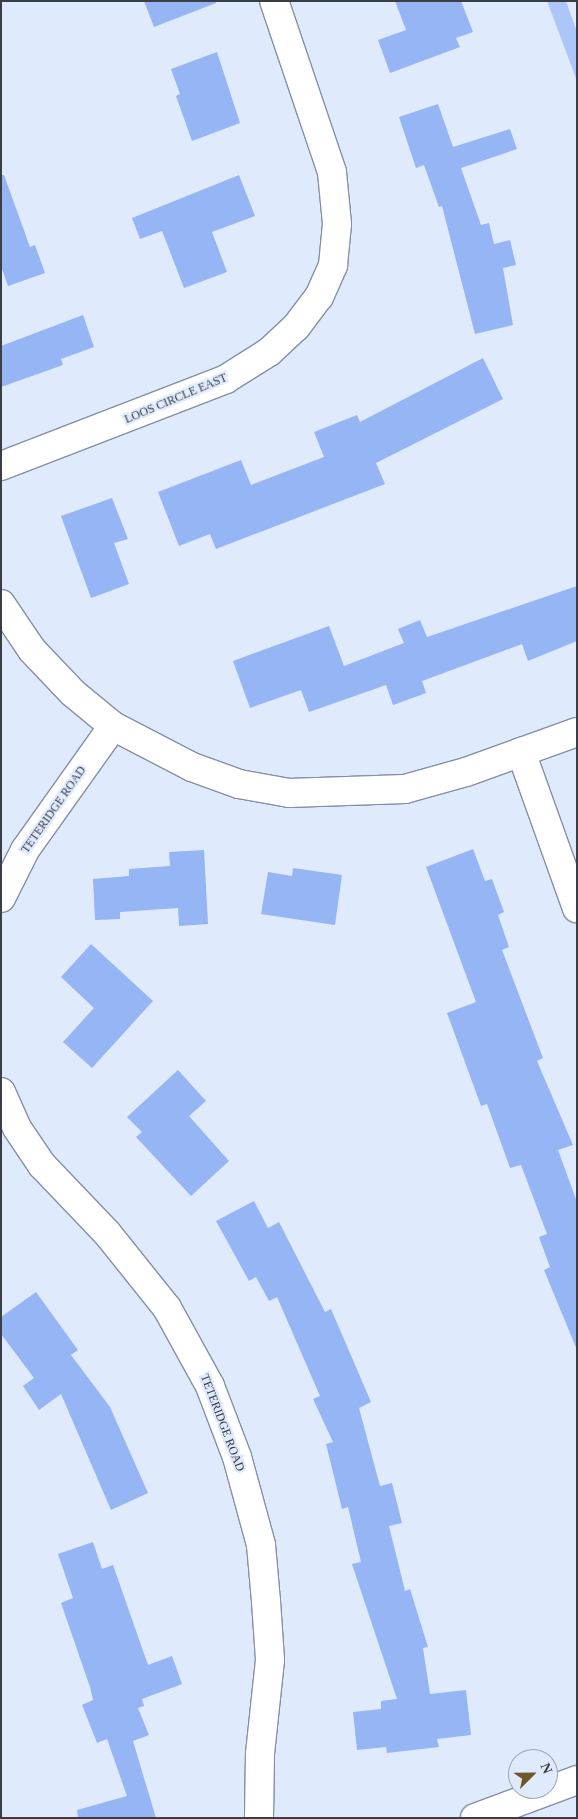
<!DOCTYPE html>
<style>
body{margin:0}
#map{position:relative;width:578px;height:1819px;overflow:hidden;background:#e0eafd;font-family:"Times New Roman",serif}
div>[style]{position:absolute}
[style*='--x']{left:calc(var(--x)*1px);top:calc(var(--y)*1px);width:calc(var(--w)*1px);rotate:calc(var(--a)*1deg)}
.green>*{inset:0;background:#adc6f9}
.building>*{inset:0;background:#95b5f4}
.roads{filter:drop-shadow(1px 0 #8490a6) drop-shadow(-1px 0 #8490a6) drop-shadow(0 1px #8490a6) drop-shadow(0 -1px #8490a6)}
.minor>*{height:28px;margin:-14px;padding:0 14px;transform-origin:14px;border-radius:14px;background:#fff}
span{translate:-50% -50%;white-space:nowrap;text-align:center;line-height:1.15;-webkit-text-stroke:4.5px #e0eafd;paint-order:stroke}
.street-label{font-size:12px;color:#383d46}
.frame{position:absolute;inset:0;border:2px solid #383d46;pointer-events:none}
.north{position:absolute;left:508px;top:1749px;width:50px;height:50px;box-sizing:border-box;background:#e0eafd;border:1px solid #9da5b4;border-radius:50%;rotate:67deg;font-size:14px;font-weight:700;line-height:20px;text-align:center;color:#383d46}
.north::after{content:'';display:block;margin:auto;width:18px;height:22px;background:#6f5828;clip-path:polygon(50% 0,100% 100%,50% 72%,0 100%)}
</style>
<div id="map">
<div class="green">
<div style="clip-path:polygon(547px 1px,566px 1px,577px 32px,577px 81px)"></div>
</div>
<div class="building">
<div style="clip-path:polygon(144px 1px,216px 1px,216px 3px,154px 27px)"></div>
<div style="clip-path:polygon(395px 1px,461px 1px,473px 32px,456px 38px,460px 47px,390px 73px,378px 40px,406px 30px)"></div>
<div style="clip-path:polygon(217px 52px,240px 123px,192px 141px,176px 96px,180px 94px,171px 69px)"></div>
<div style="clip-path:polygon(438px 104px,453px 147px,510px 129px,517px 149px,461px 168px,481px 225px,489px 223px,494px 244px,510px 240px,516px 265px,503px 268px,513px 325px,475px 334px,442px 206px,439px 207px,424px 165px,416px 168px,399px 117px)"></div>
<div style="clip-path:polygon(1px 175px,4px 175px,30px 247px,35px 245px,45px 273px,8px 286px,1px 266px)"></div>
<div style="clip-path:polygon(239px 175px,255px 216px,212px 232px,227px 272px,184px 288px,162px 231px,140px 239px,132px 218px)"></div>
<div style="clip-path:polygon(83px 315px,94px 347px,61px 359px,63px 365px,1px 387px,1px 346px)"></div>
<div style="clip-path:polygon(483px 358px,503px 399px,376px 463px,385px 484px,216px 549px,210px 534px,179px 546px,158px 492px,241px 460px,251px 485px,324px 457px,314px 432px,357px 415px,360px 422px)"></div>
<div style="clip-path:polygon(112px 498px,128px 539px,114px 543px,129px 584px,91px 598px,61px 516px)"></div>
<div style="clip-path:polygon(577px 586px,577px 641px,528px 661px,522px 644px,422px 681px,426px 693px,393px 705px,386px 685px,309px 712px,301px 690px,250px 708px,233px 661px,329px 626px,344px 666px,404px 643px,398px 629px,420px 620px,427px 637px)"></div>
<div style="clip-path:polygon(473px 849px,485px 881px,492px 879px,504px 912px,498px 915px,509px 947px,502px 950px,543px 1058px,537px 1061px,573px 1145px,558px 1150px,577px 1202px,577px 1350px,544px 1270px,550px 1267px,539px 1237px,547px 1234px,521px 1165px,510px 1168px,487px 1104px,481px 1106px,447px 1013px,476px 1002px,426px 867px)"></div>
<div style="clip-path:polygon(204px 850px,208px 924px,179px 926px,178px 908px,120px 912px,120px 919px,95px 920px,93px 879px,129px 876px,129px 869px,170px 866px,169px 852px)"></div>
<div style="clip-path:polygon(293px 868px,342px 875px,335px 925px,261px 914px,268px 872px,292px 876px)"></div>
<div style="clip-path:polygon(91px 944px,153px 1001px,92px 1068px,63px 1042px,94px 1008px,61px 977px)"></div>
<div style="clip-path:polygon(178px 1070px,206px 1101px,189px 1116px,229px 1161px,191px 1196px,136px 1137px,142px 1132px,127px 1117px)"></div>
<div style="clip-path:polygon(254px 1201px,268px 1228px,279px 1222px,325px 1312px,331px 1309px,371px 1402px,359px 1408px,380px 1486px,392px 1483px,402px 1523px,389px 1526px,405px 1591px,410px 1589px,428px 1647px,423px 1648px,430px 1694px,466px 1690px,471px 1735px,437px 1739px,439px 1747px,387px 1753px,386px 1747px,357px 1750px,353px 1712px,381px 1709px,381px 1701px,397px 1699px,352px 1564px,361px 1562px,348px 1507px,342px 1509px,326px 1444px,333px 1442px,313px 1399px,320px 1396px,277px 1297px,269px 1301px,256px 1277px,249px 1281px,216px 1221px)"></div>
<div style="clip-path:polygon(36px 1292px,78px 1350px,71px 1355px,110px 1407px,148px 1493px,111px 1510px,61px 1394px,39px 1410px,23px 1386px,34px 1378px,1px 1334px,1px 1317px)"></div>
<div style="clip-path:polygon(93px 1542px,102px 1569px,113px 1565px,148px 1665px,172px 1656px,182px 1684px,142px 1699px,144px 1706px,138px 1708px,149px 1735px,133px 1741px,156px 1818px,78px 1818px,77px 1810px,127px 1796px,107px 1739px,97px 1743px,82px 1705px,93px 1700px,90px 1687px,61px 1603px,73px 1598px,58px 1554px)"></div>
</div>
<div class="roads">
<div class="minor">
<div style="--x:1;--y:466;--w:241;--a:-21.1"></div>
<div style="--x:226;--y:379;--w:51;--a:-32.1"></div>
<div style="--x:269;--y:352;--w:37;--a:-43"></div>
<div style="--x:296;--y:327;--w:38;--a:-53"></div>
<div style="--x:319;--y:297;--w:35;--a:-66"></div>
<div style="--x:333;--y:265;--w:41;--a:-84.4"></div>
<div style="--x:337;--y:224;--w:52;--a:-95.5"></div>
<div style="--x:332;--y:172;--w:181;--a:-108.7"></div>
<div style="--x:1;--y:604;--w:55;--a:56"></div>
<div style="--x:32;--y:650;--w:59;--a:46.4"></div>
<div style="--x:73;--y:693;--w:52;--a:39.5"></div>
<div style="--x:113;--y:726;--w:89;--a:27.4"></div>
<div style="--x:192;--y:767;--w:50;--a:19.9"></div>
<div style="--x:239;--y:784;--w:51;--a:10.2"></div>
<div style="--x:289;--y:793;--w:116;--a:-2"></div>
<div style="--x:405;--y:789;--w:63;--a:-15.6"></div>
<div style="--x:466;--y:772;--w:118;--a:-19.8"></div>
<div style="--x:521;--y:752;--w:166;--a:70.3"></div>
<div style="--x:1;--y:898;--w:54;--a:-63.4"></div>
<div style="--x:25;--y:850;--w:152;--a:-54.6"></div>
<div style="--x:1;--y:1092;--w:39;--a:66"></div>
<div style="--x:17;--y:1128;--w:45;--a:56"></div>
<div style="--x:42;--y:1165;--w:94;--a:46.3"></div>
<div style="--x:107;--y:1233;--w:96;--a:51.3"></div>
<div style="--x:167;--y:1308;--w:89;--a:61.1"></div>
<div style="--x:210;--y:1386;--w:76;--a:69.2"></div>
<div style="--x:237;--y:1457;--w:91;--a:74.7"></div>
<div style="--x:261;--y:1545;--w:56;--a:84.9"></div>
<div style="--x:266;--y:1601;--w:59;--a:86.1"></div>
<div style="--x:270;--y:1660;--w:95;--a:96.1"></div>
<div style="--x:260;--y:1754;--w:64;--a:90.9"></div>
<div style="--x:475;--y:1818;--w:109;--a:-20.4"></div>
</div>
</div>
<div class="street-label">
<span style="left:176px;top:399px;rotate:-23deg">LOOS CIRCLE EAST</span>
<span style="left:54px;top:810px;rotate:-55deg">TETERIDGE ROAD</span>
<span style="left:222px;top:1423px;rotate:69deg">TETERIDGE ROAD</span>
</div>
<div class="frame"></div>
<div class="north">N</div>
</div>
